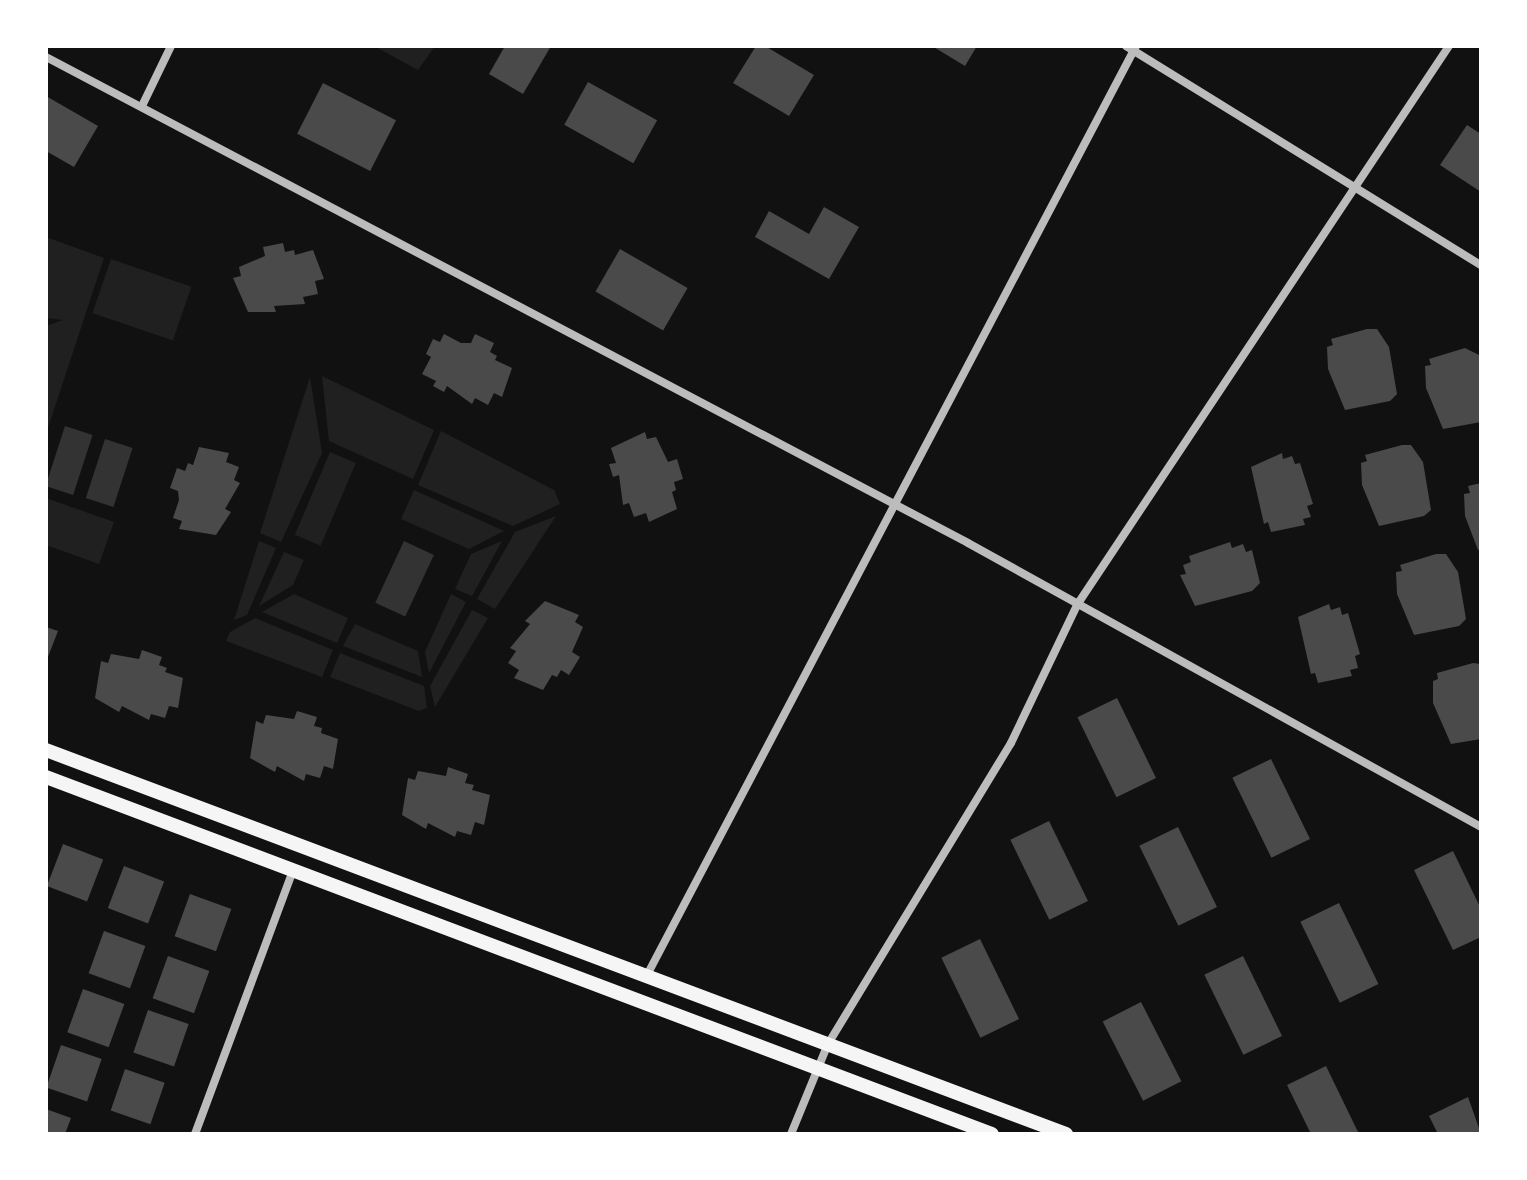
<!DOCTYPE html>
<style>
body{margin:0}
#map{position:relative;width:1527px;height:1180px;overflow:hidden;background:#111;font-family:Roboto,sans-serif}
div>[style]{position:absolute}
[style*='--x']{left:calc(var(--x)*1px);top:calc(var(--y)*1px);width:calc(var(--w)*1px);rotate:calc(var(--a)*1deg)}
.green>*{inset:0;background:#202020;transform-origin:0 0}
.water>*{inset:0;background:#333;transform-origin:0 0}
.building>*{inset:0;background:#4a4a4a;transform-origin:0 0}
.minor>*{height:8px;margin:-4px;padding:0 4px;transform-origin:4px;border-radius:4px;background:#bcbcbc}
.secondary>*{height:14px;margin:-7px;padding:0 7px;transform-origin:7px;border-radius:7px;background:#f5f5f5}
span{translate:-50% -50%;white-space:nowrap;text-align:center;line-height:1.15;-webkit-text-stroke:7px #fff;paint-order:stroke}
.frame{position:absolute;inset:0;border:48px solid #fff;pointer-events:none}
</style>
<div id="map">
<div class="green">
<div style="clip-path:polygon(374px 46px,435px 46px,418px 70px)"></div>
<div style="clip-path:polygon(46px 237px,104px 258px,46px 434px,46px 326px,63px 320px,46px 318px)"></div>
<div style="left:111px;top:259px;width:85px;height:57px;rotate:19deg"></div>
<div style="clip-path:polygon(322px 376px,434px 430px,413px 479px,329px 441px)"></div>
<div style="clip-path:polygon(310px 377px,322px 453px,281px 542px,260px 533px)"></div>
<div style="clip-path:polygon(441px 431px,554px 490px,560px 504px,513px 526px,418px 485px)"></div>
<div style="left:330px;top:452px;width:28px;height:90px;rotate:23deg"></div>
<div style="clip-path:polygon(414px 490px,504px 531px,469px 549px,401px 519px)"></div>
<div style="clip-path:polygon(46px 498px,114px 522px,99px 564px,46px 545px)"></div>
<div style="clip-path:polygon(556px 516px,495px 609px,477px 599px,515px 532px)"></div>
<div style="clip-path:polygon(259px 541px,276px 548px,247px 615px,234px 620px)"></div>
<div style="clip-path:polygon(502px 541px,472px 596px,455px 589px,471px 554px)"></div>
<div style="clip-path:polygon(284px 552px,304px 560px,293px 585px,259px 606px)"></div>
<div style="clip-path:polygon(294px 594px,348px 618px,337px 643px,262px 612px)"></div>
<div style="clip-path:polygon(451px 594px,466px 602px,429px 673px,425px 652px)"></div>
<div style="clip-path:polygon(472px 610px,488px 618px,435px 707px,430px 686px)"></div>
<div style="clip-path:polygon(255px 618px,333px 650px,322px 677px,226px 641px,230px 632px)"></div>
<div style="clip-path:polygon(355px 624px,418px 651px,422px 677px,343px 646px)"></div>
<div style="clip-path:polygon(340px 653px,424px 686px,427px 708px,419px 711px,330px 677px)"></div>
</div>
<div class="water">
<div style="left:65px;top:426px;width:29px;height:63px;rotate:18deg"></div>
<div style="left:105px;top:439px;width:29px;height:62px;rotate:18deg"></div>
<div style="left:404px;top:541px;width:33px;height:68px;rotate:25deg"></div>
</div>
<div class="building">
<div style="clip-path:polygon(505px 46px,551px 46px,523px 94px,489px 74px)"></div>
<div style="clip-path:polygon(756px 46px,765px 46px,814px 75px,789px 116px,733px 83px)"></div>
<div style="clip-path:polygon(932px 46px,977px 46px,965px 66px)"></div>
<div style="left:588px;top:82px;width:79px;height:49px;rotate:29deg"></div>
<div style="left:323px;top:83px;width:82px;height:57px;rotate:27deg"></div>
<div style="clip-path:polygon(46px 96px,98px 126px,74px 167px,46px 151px)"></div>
<div style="clip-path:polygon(1467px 125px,1481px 134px,1481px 192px,1440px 165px)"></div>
<div style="clip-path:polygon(824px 207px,859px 227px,829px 279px,755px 237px,769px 211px,809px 234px)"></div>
<div style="clip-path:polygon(283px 243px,285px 252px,294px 250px,295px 255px,313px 250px,324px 279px,315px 281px,318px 294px,303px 297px,305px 304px,274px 306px,276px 312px,248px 312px,233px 278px,241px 276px,239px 267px,265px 256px,263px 247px)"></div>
<div style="left:620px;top:249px;width:78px;height:49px;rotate:30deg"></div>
<div style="clip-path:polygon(1367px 329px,1377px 329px,1389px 347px,1397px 394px,1390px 401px,1345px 410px,1328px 369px,1327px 347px,1333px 345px,1331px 339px)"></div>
<div style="clip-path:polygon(444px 334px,461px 343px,471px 343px,475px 334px,494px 343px,490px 352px,497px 356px,495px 360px,512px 368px,502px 397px,494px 393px,488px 405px,475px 398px,472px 404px,447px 386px,444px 392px,433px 386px,436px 381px,422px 374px,431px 357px,426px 354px,433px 339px,440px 342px)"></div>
<div style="clip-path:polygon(1465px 348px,1481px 356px,1481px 422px,1443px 429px,1426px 388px,1425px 366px,1431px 365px,1429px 359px)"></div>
<div style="clip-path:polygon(645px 432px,647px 439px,656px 437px,668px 462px,677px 459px,683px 479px,674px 482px,676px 490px,672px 492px,677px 509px,649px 522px,646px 513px,634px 517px,629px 503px,623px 505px,619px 475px,613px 477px,609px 464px,616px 463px,611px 448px)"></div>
<div style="clip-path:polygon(1402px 445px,1411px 445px,1423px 462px,1431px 510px,1424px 516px,1379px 526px,1362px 485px,1361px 463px,1367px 461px,1365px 455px)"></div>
<div style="clip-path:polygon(199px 447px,229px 453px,226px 462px,239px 467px,234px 480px,240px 483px,225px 509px,231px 512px,216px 535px,179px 529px,182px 521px,173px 518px,179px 500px,178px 491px,170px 488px,177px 468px,185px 471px,188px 463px,193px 465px)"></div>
<div style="clip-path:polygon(1282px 453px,1283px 459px,1292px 456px,1295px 464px,1300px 463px,1313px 504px,1307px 506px,1311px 517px,1303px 519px,1305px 525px,1271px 532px,1268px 522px,1264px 524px,1251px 467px)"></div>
<div style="clip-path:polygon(1481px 483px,1481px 549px,1478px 550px,1465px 516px,1464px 494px,1470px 493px,1468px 486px)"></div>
<div style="clip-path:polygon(1230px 542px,1232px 548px,1243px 544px,1246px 552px,1252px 550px,1260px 583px,1252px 591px,1195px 606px,1180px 575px,1186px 574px,1183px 565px,1191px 562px,1189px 556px)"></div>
<div style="clip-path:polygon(1436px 554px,1446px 554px,1458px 572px,1466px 619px,1459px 626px,1414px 635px,1397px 594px,1396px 572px,1402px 571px,1400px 565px)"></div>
<div style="clip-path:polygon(545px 601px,579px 615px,575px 622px,583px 627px,572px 652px,580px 657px,569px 675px,561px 670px,557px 677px,552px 675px,543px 690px,514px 678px,519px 670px,508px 663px,516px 651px,510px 648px,530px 624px,525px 621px)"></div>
<div style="clip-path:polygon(1329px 604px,1331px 610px,1340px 607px,1342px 615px,1348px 613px,1360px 654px,1355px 656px,1358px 668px,1350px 670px,1352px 676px,1318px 683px,1315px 673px,1311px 674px,1298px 617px)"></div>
<div style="clip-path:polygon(46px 627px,58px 631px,46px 662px)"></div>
<div style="clip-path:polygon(142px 650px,162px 657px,159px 665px,167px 668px,165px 672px,183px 678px,178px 708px,169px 706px,165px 718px,151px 714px,149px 720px,122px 706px,119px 712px,95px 698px,101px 661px,108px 663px,111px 654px,139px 659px)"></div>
<div style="clip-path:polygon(1473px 663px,1481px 664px,1481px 739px,1451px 744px,1433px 703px,1433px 681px,1438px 679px,1437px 673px)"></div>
<div style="left:1117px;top:698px;width:89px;height:44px;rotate:64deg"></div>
<div style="clip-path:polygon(297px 711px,317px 717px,314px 726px,322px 728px,321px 733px,338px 739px,333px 769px,324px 766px,320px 778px,306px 774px,304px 781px,277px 766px,275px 772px,250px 758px,256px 721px,263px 724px,266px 715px,294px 719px)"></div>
<div style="left:1271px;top:759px;width:89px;height:43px;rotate:64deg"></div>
<div style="clip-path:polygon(448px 767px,468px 774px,465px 783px,474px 785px,472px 790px,490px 795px,484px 825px,475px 822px,471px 835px,457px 831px,455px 837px,428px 823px,426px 829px,402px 815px,408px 778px,415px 780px,418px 771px,446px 776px)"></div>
<div style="left:1049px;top:821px;width:89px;height:43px;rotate:64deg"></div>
<div style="left:1178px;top:827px;width:89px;height:43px;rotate:64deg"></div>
<div style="left:63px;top:844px;width:43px;height:45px;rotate:21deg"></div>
<div style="clip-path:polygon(1453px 851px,1481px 909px,1481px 937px,1453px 950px,1414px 870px)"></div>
<div style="left:124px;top:866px;width:43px;height:45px;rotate:21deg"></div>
<div style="left:190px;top:894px;width:44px;height:45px;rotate:20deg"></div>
<div style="left:1339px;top:903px;width:90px;height:43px;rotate:64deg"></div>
<div style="left:104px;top:931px;width:44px;height:45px;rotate:20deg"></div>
<div style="left:980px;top:939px;width:89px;height:43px;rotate:64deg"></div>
<div style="left:168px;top:956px;width:44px;height:45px;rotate:20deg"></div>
<div style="left:1243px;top:956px;width:89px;height:43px;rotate:64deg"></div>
<div style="left:83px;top:989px;width:44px;height:46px;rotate:20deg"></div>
<div style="left:1141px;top:1002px;width:89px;height:43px;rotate:63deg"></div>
<div style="left:148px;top:1010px;width:43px;height:45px;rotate:19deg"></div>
<div style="left:61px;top:1045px;width:43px;height:45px;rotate:19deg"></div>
<div style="clip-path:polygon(1326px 1066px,1359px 1134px,1311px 1134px,1287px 1085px)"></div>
<div style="left:125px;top:1069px;width:42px;height:44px;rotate:19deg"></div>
<div style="clip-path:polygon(1468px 1097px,1481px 1134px,1438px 1134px,1429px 1116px)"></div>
<div style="clip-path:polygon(46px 1109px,71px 1118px,65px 1134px,46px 1134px)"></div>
</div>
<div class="minor">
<div style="--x:1126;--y:46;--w:417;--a:31.7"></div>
<div style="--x:46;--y:57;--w:1042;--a:27.79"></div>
<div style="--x:968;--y:543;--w:586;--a:28.97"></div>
<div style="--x:142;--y:106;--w:67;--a:-64.2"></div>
<div style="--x:646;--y:977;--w:1052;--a:-62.24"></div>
<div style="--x:195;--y:1134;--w:282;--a:-69.6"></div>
<div style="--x:791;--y:1134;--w:97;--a:-67.7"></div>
<div style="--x:828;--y:1044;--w:352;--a:-58.7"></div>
<div style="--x:1011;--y:743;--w:153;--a:-64.4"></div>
<div style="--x:1077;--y:605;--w:671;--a:-56.36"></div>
</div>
<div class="secondary">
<div style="--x:46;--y:750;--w:1090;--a:20.63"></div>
<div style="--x:46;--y:777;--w:1011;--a:20.68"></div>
</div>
<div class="frame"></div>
</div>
